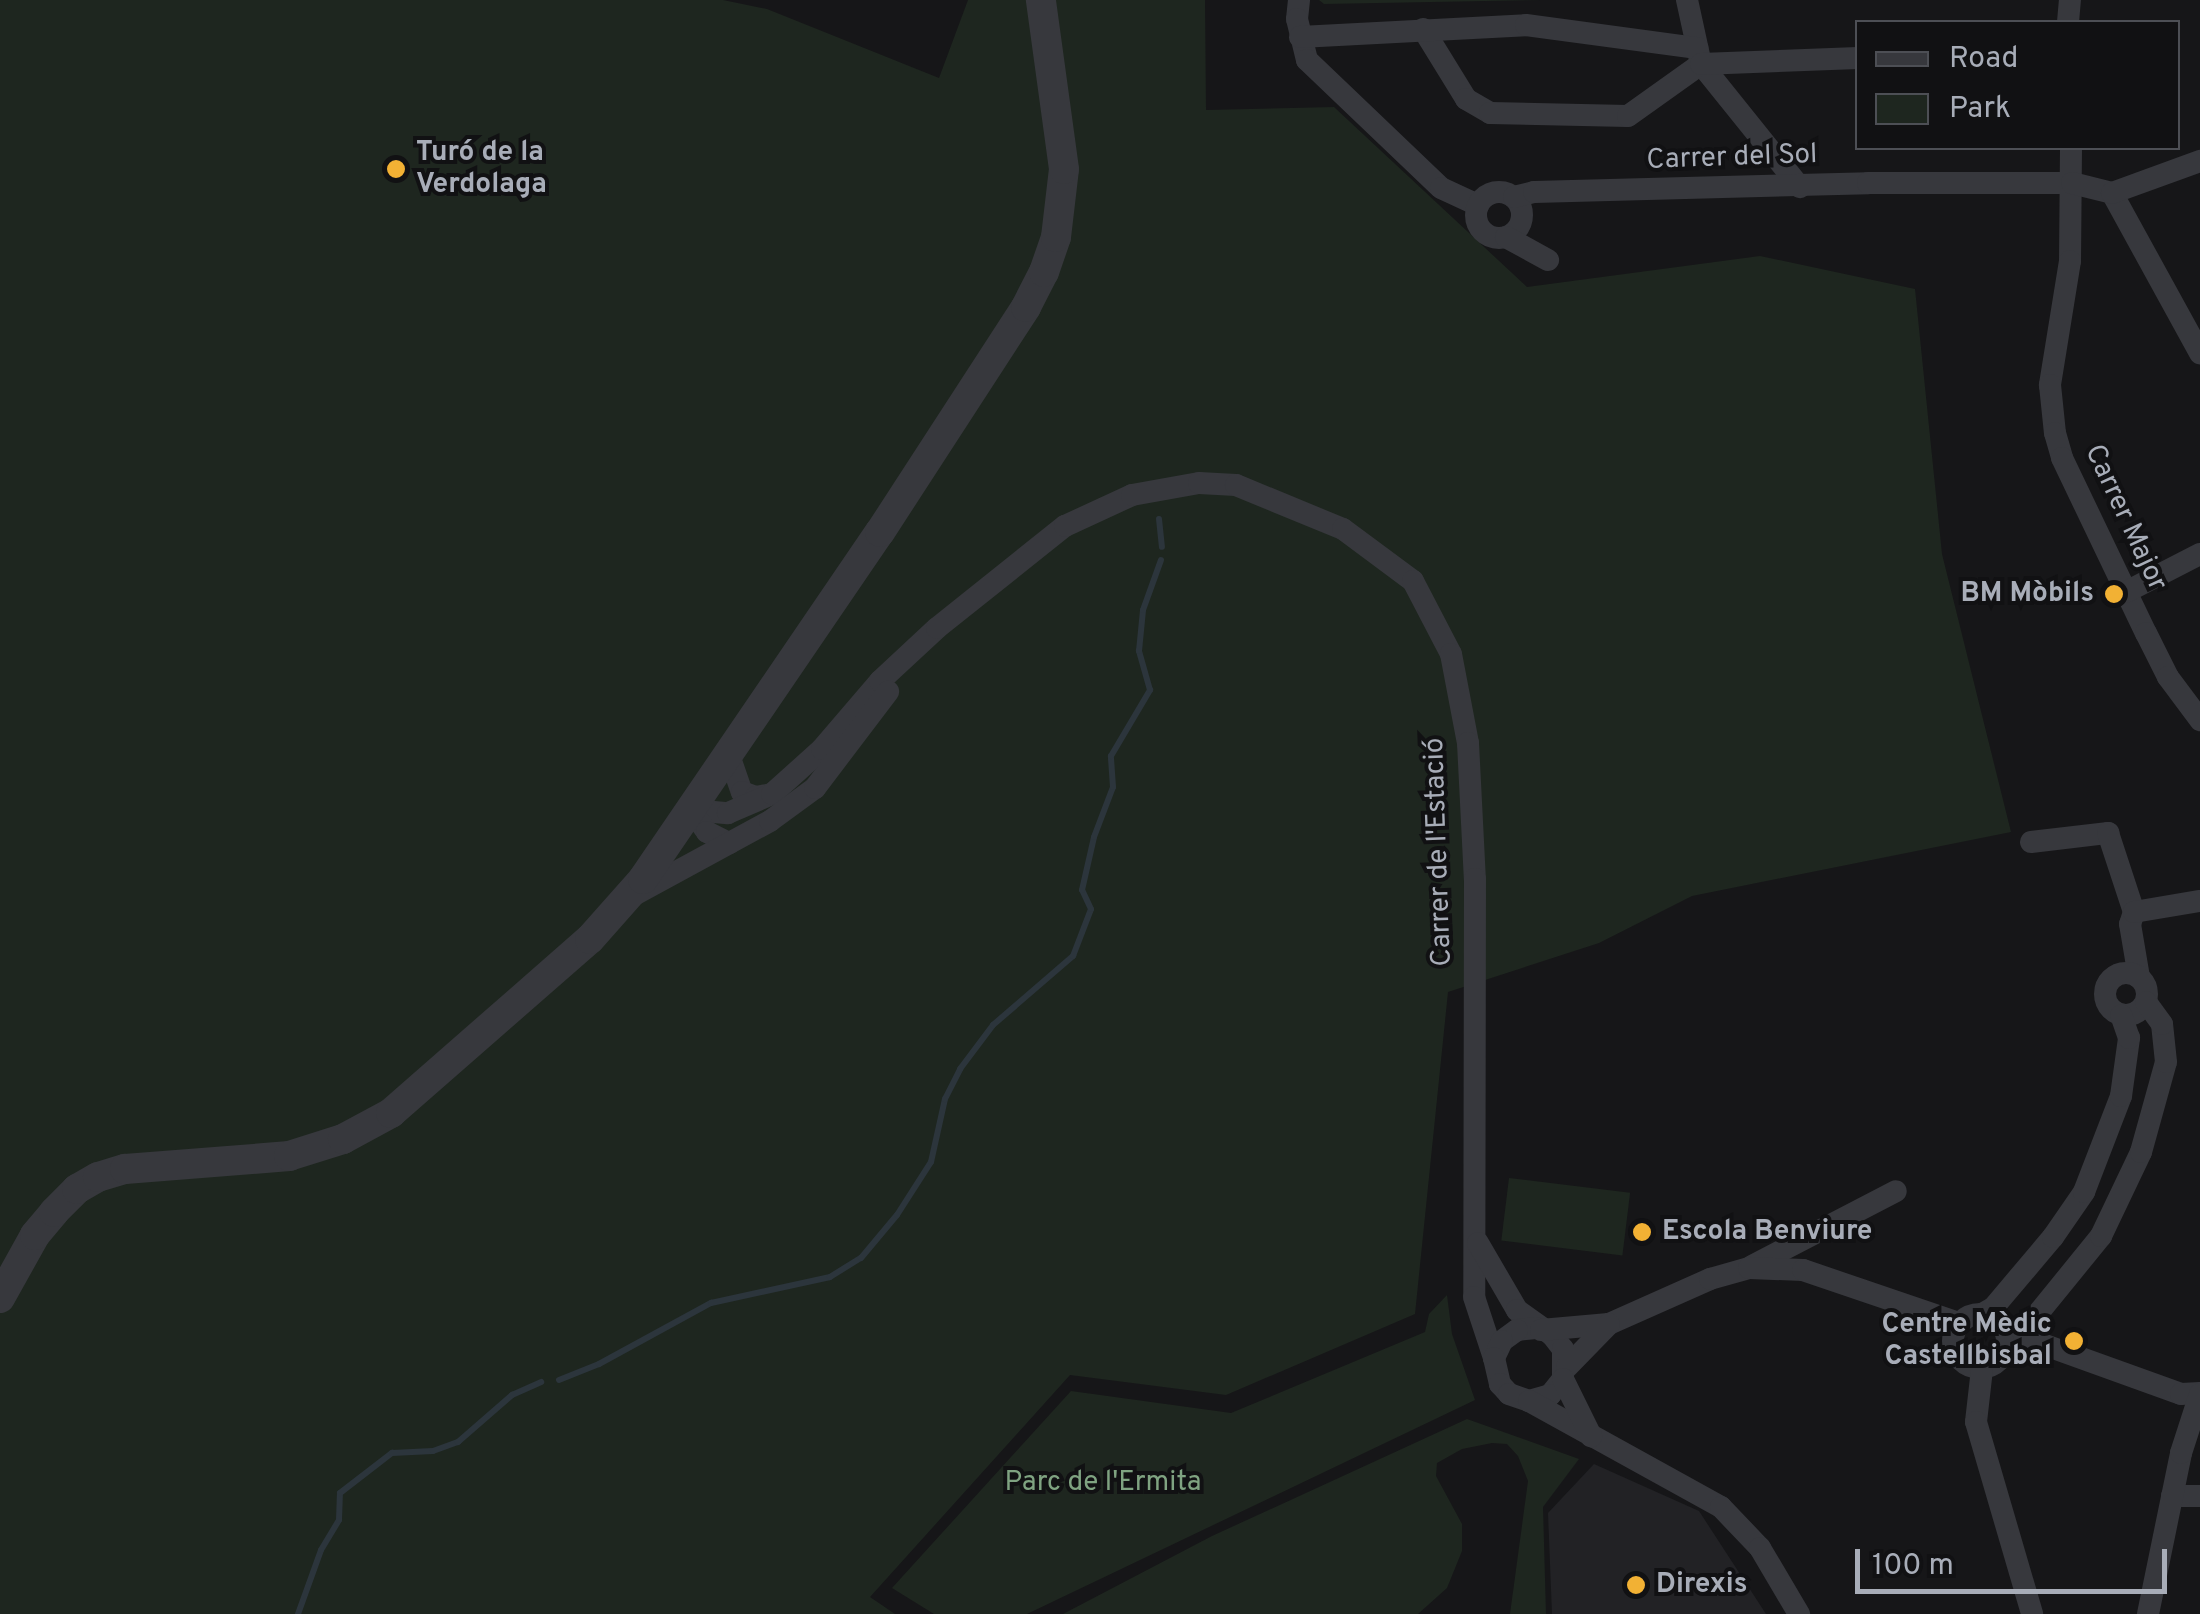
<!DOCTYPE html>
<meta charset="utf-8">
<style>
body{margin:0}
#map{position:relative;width:2200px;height:1614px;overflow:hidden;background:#161618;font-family:Overpass,sans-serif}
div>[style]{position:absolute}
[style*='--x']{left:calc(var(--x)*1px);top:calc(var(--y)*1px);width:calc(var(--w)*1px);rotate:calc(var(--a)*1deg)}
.built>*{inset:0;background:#222225}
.green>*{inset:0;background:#1e261f;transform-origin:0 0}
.stream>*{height:6px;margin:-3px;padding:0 3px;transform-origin:3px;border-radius:3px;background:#2c353c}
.minor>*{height:22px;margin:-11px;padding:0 11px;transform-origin:11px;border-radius:11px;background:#37383d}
.minor>.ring{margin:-11px;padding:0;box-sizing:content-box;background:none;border:22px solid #37383d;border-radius:50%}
.tertiary>*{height:30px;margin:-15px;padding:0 15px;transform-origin:15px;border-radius:15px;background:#37383d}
.dots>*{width:28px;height:28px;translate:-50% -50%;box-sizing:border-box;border:5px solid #111113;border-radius:50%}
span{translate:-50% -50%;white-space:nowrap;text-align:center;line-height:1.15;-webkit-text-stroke:8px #111113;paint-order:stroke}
.poi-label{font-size:28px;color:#a8adb8;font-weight:700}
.left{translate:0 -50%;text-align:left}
.right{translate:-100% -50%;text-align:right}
.street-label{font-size:28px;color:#a8adb8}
.park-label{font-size:28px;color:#7fa381}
.legend{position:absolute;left:1855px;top:20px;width:325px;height:130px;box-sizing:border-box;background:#111113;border:2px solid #4d4f55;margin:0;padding:12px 18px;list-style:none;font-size:30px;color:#a8adb8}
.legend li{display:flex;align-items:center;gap:20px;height:50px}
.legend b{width:50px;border:2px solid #4d4f55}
.scale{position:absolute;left:1855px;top:1549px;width:312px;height:45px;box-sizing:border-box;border:5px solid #a8adb8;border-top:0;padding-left:12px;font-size:30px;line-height:35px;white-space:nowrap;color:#a8adb8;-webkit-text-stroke:8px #111113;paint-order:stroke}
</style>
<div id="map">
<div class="built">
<div style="clip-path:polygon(1594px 1464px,1699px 1511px,1766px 1614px,1552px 1614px,1548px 1513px)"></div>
</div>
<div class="green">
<div style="clip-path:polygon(0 0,723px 0,767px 9px,939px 78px,968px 0,1205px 0,1206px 110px,1334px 107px,1527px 287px,1760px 256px,1915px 289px,1942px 554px,2011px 832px,1692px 896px,1599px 943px,1448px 992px,1415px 1314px,1226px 1395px,1070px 1375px,870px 1597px,895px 1614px,0 1614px)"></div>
<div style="clip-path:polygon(1319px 0,1543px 0,1324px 4px)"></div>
<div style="left:1509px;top:1178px;width:122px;height:63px;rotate:7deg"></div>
<div style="clip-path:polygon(1447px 1295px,1452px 1334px,1475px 1400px,1027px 1614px,934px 1614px,892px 1588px,1071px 1391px,1231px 1413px,1425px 1332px,1429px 1314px)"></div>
<div style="clip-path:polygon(1467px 1419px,1579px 1459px,1543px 1507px,1546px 1614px,1510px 1614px,1528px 1481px,1518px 1456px,1507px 1444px,1492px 1443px,1462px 1449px,1437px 1463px,1436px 1476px,1462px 1524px,1462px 1551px,1447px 1588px,1418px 1614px,1063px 1614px,1212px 1536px)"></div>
</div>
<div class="stream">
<div style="--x:1159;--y:519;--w:28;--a:84"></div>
<div style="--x:559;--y:1380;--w:43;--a:-21.8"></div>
<div style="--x:599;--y:1364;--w:128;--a:-28.6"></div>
<div style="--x:711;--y:1303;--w:122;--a:-12.3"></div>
<div style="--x:830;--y:1277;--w:36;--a:-32"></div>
<div style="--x:861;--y:1258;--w:56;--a:-50.1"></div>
<div style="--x:897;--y:1215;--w:63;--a:-57.3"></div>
<div style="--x:931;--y:1162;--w:65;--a:-77.5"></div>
<div style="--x:945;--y:1099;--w:34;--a:-63"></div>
<div style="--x:960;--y:1069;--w:55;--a:-53.1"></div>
<div style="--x:993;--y:1025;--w:106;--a:-40.8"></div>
<div style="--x:1073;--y:956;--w:50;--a:-69"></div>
<div style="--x:1091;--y:909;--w:21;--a:-115"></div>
<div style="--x:1082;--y:890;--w:54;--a:-77.2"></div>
<div style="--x:1094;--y:837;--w:53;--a:-69.2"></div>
<div style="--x:1113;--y:787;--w:31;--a:-94"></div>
<div style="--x:1111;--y:756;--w:77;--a:-59.4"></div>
<div style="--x:1150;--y:690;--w:41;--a:-105.8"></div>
<div style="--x:1139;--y:651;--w:41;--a:-84.4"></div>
<div style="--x:1143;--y:610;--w:53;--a:-70.2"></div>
<div style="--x:298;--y:1614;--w:68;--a:-70.2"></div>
<div style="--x:321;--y:1550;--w:35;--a:-59"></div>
<div style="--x:339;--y:1520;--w:27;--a:-88"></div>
<div style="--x:340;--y:1493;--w:66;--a:-37.6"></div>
<div style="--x:392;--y:1453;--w:41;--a:-2.8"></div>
<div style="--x:433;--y:1451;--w:27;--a:-20"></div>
<div style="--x:458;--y:1442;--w:72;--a:-41"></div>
<div style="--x:512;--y:1395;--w:32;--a:-24"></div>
</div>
<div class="minor">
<div style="--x:1299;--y:0;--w:19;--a:96"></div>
<div style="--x:1297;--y:19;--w:42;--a:76.3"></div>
<div style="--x:1307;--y:60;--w:185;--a:43.7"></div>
<div style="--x:1441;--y:188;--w:41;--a:24.7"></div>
<div style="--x:1687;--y:0;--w:66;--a:77.7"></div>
<div style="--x:1701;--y:64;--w:158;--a:51.2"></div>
<div style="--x:2068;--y:22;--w:22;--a:-85"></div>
<div style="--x:1423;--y:29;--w:82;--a:58.4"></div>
<div style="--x:1466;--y:99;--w:28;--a:30"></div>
<div style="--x:1490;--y:113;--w:138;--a:1.2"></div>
<div style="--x:1628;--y:116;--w:90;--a:-35.5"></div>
<div style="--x:1300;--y:37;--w:226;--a:-3"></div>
<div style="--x:1526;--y:25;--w:173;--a:7.7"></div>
<div style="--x:1701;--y:64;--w:157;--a:-2.2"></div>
<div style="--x:2071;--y:148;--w:113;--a:90.5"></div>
<div style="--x:2070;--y:261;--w:126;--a:99.2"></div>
<div style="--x:2050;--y:385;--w:48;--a:84.1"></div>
<div style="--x:2055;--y:433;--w:26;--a:74"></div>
<div style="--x:2062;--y:458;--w:194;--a:64.4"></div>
<div style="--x:2146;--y:633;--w:49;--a:63.4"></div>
<div style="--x:2168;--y:677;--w:54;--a:53.3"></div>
<div class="ring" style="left:1476px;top:192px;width:24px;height:24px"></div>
<div style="--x:2112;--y:193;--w:183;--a:61.2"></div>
<div style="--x:1514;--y:197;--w:21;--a:-14"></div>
<div style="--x:1534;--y:192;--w:334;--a:-1.5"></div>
<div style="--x:1868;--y:183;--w:204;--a:0"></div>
<div style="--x:2072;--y:183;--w:41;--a:14"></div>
<div style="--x:2112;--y:193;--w:94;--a:-20"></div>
<div style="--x:1506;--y:237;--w:48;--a:28.7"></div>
<div style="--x:2126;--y:592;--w:83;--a:-27.2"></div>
<div style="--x:729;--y:755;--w:39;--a:71"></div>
<div style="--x:742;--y:792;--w:15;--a:20"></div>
<div style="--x:756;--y:797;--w:16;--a:-11"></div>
<div style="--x:691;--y:810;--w:37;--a:5"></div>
<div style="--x:728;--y:813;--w:48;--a:-23.4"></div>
<div style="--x:772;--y:794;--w:67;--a:-42"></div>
<div style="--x:822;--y:749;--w:89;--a:-49.5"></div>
<div style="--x:880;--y:681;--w:78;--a:-42.9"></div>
<div style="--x:937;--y:628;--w:164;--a:-38.6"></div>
<div style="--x:1065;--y:526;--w:74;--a:-24.8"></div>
<div style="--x:1132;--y:495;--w:68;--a:-10.2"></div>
<div style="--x:1199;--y:483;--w:37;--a:3"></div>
<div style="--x:1236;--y:485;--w:116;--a:22.4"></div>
<div style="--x:1343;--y:529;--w:87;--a:36.6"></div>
<div style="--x:1413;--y:581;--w:82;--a:62.5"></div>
<div style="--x:1451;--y:654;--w:91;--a:79.2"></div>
<div style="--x:1468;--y:743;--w:136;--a:87.1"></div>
<div style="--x:1475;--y:879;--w:418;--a:90.1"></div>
<div style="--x:1474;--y:1297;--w:64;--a:71.8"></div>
<div style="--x:691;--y:810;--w:27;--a:54"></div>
<div style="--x:707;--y:832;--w:25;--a:27"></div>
<div style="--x:2031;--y:842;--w:78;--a:-6.7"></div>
<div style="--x:2108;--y:833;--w:83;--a:71.8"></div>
<div style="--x:2134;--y:912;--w:13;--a:108"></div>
<div style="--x:2130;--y:924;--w:54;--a:80.4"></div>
<div style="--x:632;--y:896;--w:157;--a:-28.5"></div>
<div style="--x:770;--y:821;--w:56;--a:-36.3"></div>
<div style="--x:815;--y:788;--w:121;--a:-52.8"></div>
<div style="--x:2134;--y:912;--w:67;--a:-9.5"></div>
<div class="ring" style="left:2105px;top:973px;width:20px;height:20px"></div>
<div style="--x:1478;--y:1243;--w:78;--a:59.8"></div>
<div style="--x:1517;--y:1310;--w:43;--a:35.5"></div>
<div style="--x:1552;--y:1335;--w:18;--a:52"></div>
<div style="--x:1563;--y:1349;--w:30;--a:90"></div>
<div style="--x:1563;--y:1379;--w:21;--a:129"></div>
<div style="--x:1550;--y:1395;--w:22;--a:164"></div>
<div style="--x:1752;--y:1266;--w:162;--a:-27.5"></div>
<div class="ring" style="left:1953px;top:1314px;width:32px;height:32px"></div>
<div style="--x:1982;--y:1314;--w:13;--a:-29"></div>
<div style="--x:1993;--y:1308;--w:93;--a:-49.8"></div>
<div style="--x:2053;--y:1237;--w:55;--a:-55.4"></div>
<div style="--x:2084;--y:1192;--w:103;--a:-68.9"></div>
<div style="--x:2121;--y:1096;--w:59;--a:-82.1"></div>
<div style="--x:2129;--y:1038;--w:24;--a:-109"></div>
<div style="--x:1536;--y:1328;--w:19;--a:174"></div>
<div style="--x:1517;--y:1330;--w:19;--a:144"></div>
<div style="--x:1502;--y:1341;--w:19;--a:115"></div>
<div style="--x:1494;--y:1358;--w:27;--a:77"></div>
<div style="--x:1500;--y:1384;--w:13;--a:48"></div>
<div style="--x:1509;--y:1394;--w:21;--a:19"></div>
<div style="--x:1529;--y:1401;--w:219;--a:28.9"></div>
<div style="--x:1721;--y:1507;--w:57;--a:46.4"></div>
<div style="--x:1760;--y:1548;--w:77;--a:59.4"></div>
<div style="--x:1541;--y:1330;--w:68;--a:-5"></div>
<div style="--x:1609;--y:1324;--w:111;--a:-24"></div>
<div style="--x:1710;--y:1279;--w:41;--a:-15.8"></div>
<div style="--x:1749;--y:1268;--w:54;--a:2.1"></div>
<div style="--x:1803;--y:1270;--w:165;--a:18.8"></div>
<div style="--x:2023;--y:1332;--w:124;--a:-50.9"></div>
<div style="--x:2101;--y:1236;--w:93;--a:-64.5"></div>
<div style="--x:2141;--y:1152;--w:93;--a:-74.5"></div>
<div style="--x:2166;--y:1062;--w:38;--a:-96"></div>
<div style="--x:2162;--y:1024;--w:27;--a:-126"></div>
<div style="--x:2023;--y:1332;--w:14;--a:39"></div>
<div style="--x:2034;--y:1341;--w:156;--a:19.8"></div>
<div style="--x:2181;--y:1394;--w:19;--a:-3"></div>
<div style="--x:1567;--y:1367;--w:60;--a:-45.7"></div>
<div style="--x:1982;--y:1369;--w:53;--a:96.5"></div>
<div style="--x:1976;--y:1422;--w:200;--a:73.7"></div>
<div style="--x:1563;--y:1379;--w:64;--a:63.8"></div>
<div style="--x:2172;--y:1496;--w:28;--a:0"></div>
<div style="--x:2148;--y:1614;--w:164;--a:-78.4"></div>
<div style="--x:2181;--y:1453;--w:62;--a:-72.1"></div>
</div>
<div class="tertiary">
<div style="--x:0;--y:1298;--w:72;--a:-60.9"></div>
<div style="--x:35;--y:1235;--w:30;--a:-50"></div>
<div style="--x:54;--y:1212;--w:33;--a:-45"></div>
<div style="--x:77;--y:1189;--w:24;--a:-30"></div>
<div style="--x:98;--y:1177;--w:28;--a:-17"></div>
<div style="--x:125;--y:1169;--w:165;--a:-4.5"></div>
<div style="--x:289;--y:1156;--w:57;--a:-17.5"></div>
<div style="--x:343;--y:1139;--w:55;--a:-28.4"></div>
<div style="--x:391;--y:1113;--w:264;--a:-41.2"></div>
<div style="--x:590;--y:939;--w:80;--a:-48.5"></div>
<div style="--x:643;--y:879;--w:420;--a:-55.7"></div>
<div style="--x:880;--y:532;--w:268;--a:-57"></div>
<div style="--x:1026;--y:307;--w:39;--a:-63"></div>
<div style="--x:1044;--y:272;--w:37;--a:-71"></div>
<div style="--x:1056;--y:237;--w:68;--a:-83.3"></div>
<div style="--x:1064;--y:169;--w:171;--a:-97.8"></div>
</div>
<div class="dots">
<div style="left:396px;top:169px;background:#f2b134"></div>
<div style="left:2114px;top:594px;background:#f2b134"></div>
<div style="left:1642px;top:1232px;background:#f2b134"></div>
<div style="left:2074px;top:1341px;background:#f2b134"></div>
<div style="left:1636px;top:1585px;background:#f2b134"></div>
</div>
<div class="poi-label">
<span class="left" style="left:416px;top:169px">Turó de la<br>Verdolaga</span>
<span class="right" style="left:2094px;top:594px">BM Mòbils</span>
<span class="left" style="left:1662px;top:1232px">Escola Benviure</span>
<span class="right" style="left:2052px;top:1341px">Centre Mèdic<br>Castellbisbal</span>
<span class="left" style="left:1656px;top:1585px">Direxis</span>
</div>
<div class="street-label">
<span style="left:1732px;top:158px;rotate:-2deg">Carrer del Sol</span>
<span style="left:2125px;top:518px;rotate:65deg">Carrer Major</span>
<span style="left:1439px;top:852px;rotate:-92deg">Carrer de l'Estació</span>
</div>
<div class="park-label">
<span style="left:1103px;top:1483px">Parc de l'Ermita</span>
</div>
<ul class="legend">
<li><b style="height:12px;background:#37383d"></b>Road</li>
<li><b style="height:28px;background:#1e261f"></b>Park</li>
</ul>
<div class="scale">100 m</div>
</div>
